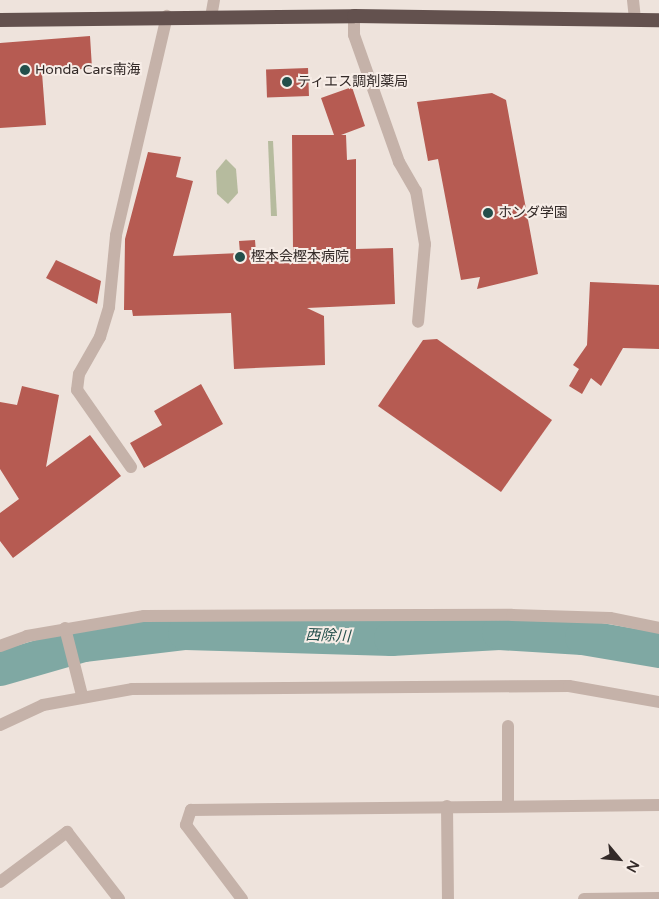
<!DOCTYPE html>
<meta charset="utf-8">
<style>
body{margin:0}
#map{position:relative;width:659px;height:899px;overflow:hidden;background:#eee3dc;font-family:"Varela Round","Noto Sans JP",sans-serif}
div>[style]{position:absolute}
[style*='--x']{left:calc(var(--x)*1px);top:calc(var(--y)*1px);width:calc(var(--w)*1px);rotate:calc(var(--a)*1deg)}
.green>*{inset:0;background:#b6bb9e}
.river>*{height:35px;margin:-17.5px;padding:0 17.5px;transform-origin:17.5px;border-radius:17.5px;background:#7fa8a3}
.building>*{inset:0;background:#b65b52;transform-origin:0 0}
.minor>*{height:12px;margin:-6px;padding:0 6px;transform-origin:6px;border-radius:6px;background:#c5b2a9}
.trunk>*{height:14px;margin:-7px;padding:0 7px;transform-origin:7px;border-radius:7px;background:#63514e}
.dots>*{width:14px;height:14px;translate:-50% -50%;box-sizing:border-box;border:2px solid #f7ede7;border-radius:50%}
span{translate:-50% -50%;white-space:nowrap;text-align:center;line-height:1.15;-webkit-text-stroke:4px #f7ede7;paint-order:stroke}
.poi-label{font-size:14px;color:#332a28}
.left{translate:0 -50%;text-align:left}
.water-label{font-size:15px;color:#234f4b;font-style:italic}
.north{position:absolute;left:594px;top:834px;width:50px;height:50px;-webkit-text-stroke:4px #f7ede7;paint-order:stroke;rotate:118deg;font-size:14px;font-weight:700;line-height:20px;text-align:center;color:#332a28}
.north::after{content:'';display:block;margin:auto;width:18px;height:22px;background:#332a28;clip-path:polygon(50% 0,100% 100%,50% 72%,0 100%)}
</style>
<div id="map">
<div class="green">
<div style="clip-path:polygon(268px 141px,273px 141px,277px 216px,271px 216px)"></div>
<div style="clip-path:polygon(226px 159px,236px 169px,238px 193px,228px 204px,217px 194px,216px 171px)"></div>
</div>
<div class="river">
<div style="--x:0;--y:668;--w:86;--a:-16.1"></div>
<div style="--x:83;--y:644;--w:103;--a:-6.7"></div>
<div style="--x:185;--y:632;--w:206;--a:1.7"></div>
<div style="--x:391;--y:638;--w:108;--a:-3.2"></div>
<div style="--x:499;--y:632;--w:83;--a:3.4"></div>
<div style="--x:582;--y:637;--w:78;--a:9.6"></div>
</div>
<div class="building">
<div style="clip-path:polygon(90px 36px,92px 68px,42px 73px,46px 125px,0 128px,0 43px)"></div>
<div style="left:308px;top:68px;width:28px;height:42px;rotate:88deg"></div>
<div style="clip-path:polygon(352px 87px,365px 126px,341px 135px,346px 135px,347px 160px,356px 159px,356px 249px,393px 248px,395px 304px,307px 308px,324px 316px,325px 365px,234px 369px,231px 313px,133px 316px,132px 310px,124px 310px,125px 239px,148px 152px,181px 157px,176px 177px,193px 181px,173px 256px,240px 253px,239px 241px,255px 240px,256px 253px,293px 251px,292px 135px,334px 135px,321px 98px)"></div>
<div style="clip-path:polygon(492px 93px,506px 100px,538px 274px,477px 289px,480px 277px,461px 280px,438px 159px,428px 161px,417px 102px)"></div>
<div style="clip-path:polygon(56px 260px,101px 281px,97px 304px,46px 278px)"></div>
<div style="clip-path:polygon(590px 282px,659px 285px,659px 349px,623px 348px,601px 386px,591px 378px,582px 394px,569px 386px,579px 369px,573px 365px,587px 345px)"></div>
<div style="clip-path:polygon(437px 339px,552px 420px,501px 492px,378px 406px,423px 340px)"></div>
<div style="clip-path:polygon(201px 384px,223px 424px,144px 468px,130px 443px,162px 425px,154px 411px)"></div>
<div style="clip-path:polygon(22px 386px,59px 395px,46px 467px,90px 435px,121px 476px,13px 558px,0 541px,0 513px,19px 499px,0 469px,0 402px,17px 405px)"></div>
</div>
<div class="minor">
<div style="--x:633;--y:0;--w:20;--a:84"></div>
<div style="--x:354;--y:16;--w:19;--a:90"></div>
<div style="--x:354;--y:35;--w:135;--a:70.5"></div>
<div style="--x:399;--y:162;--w:34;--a:60"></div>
<div style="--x:416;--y:191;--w:54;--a:80.4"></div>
<div style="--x:425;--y:244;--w:78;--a:95.1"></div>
<div style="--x:211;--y:17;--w:17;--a:-80"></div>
<div style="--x:131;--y:467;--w:94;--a:-125"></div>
<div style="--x:77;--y:390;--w:16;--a:-83"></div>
<div style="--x:79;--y:374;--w:43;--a:-60.4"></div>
<div style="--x:100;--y:337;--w:31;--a:-73"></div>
<div style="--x:109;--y:307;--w:72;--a:-84.4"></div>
<div style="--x:116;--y:235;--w:225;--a:-76.9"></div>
<div style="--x:65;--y:628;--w:69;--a:75.8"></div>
<div style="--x:0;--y:646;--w:29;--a:-20"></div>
<div style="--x:27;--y:636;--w:119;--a:-9.7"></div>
<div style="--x:144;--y:616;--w:368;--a:-0.2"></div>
<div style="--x:512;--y:615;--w:98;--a:1.8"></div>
<div style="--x:610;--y:618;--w:50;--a:11.5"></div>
<div style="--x:0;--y:725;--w:47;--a:-24.9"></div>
<div style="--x:43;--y:705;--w:90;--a:-10.2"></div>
<div style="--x:132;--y:689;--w:437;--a:-0.4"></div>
<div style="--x:569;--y:686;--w:91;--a:10.1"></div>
<div style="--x:508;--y:726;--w:80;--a:90"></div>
<div style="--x:447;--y:806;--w:93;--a:89.4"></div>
<div style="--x:0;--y:882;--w:84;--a:-36.7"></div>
<div style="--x:67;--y:832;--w:85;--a:52.2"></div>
<div style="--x:242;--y:899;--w:93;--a:-127.1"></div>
<div style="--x:186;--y:825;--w:16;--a:-72"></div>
<div style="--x:191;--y:810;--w:468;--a:-0.6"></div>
<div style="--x:584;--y:899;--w:75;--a:-0.8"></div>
</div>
<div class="trunk">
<div style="--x:0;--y:20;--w:354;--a:-0.6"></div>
<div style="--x:354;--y:16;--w:305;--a:0.8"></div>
</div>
<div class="dots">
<div style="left:25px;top:70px;background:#234f4b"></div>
<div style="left:287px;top:82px;background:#234f4b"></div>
<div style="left:488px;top:213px;background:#234f4b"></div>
<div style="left:240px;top:257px;background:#234f4b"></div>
</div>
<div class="poi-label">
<span class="left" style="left:35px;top:70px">Honda Cars南海</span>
<span class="left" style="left:297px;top:82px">ティエス調剤薬局</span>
<span class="left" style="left:498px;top:213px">ホンダ学園</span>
<span class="left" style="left:251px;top:257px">樫本会樫本病院</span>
</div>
<div class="water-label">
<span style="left:328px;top:636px;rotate:2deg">西除川</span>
</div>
<div class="north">N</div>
</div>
